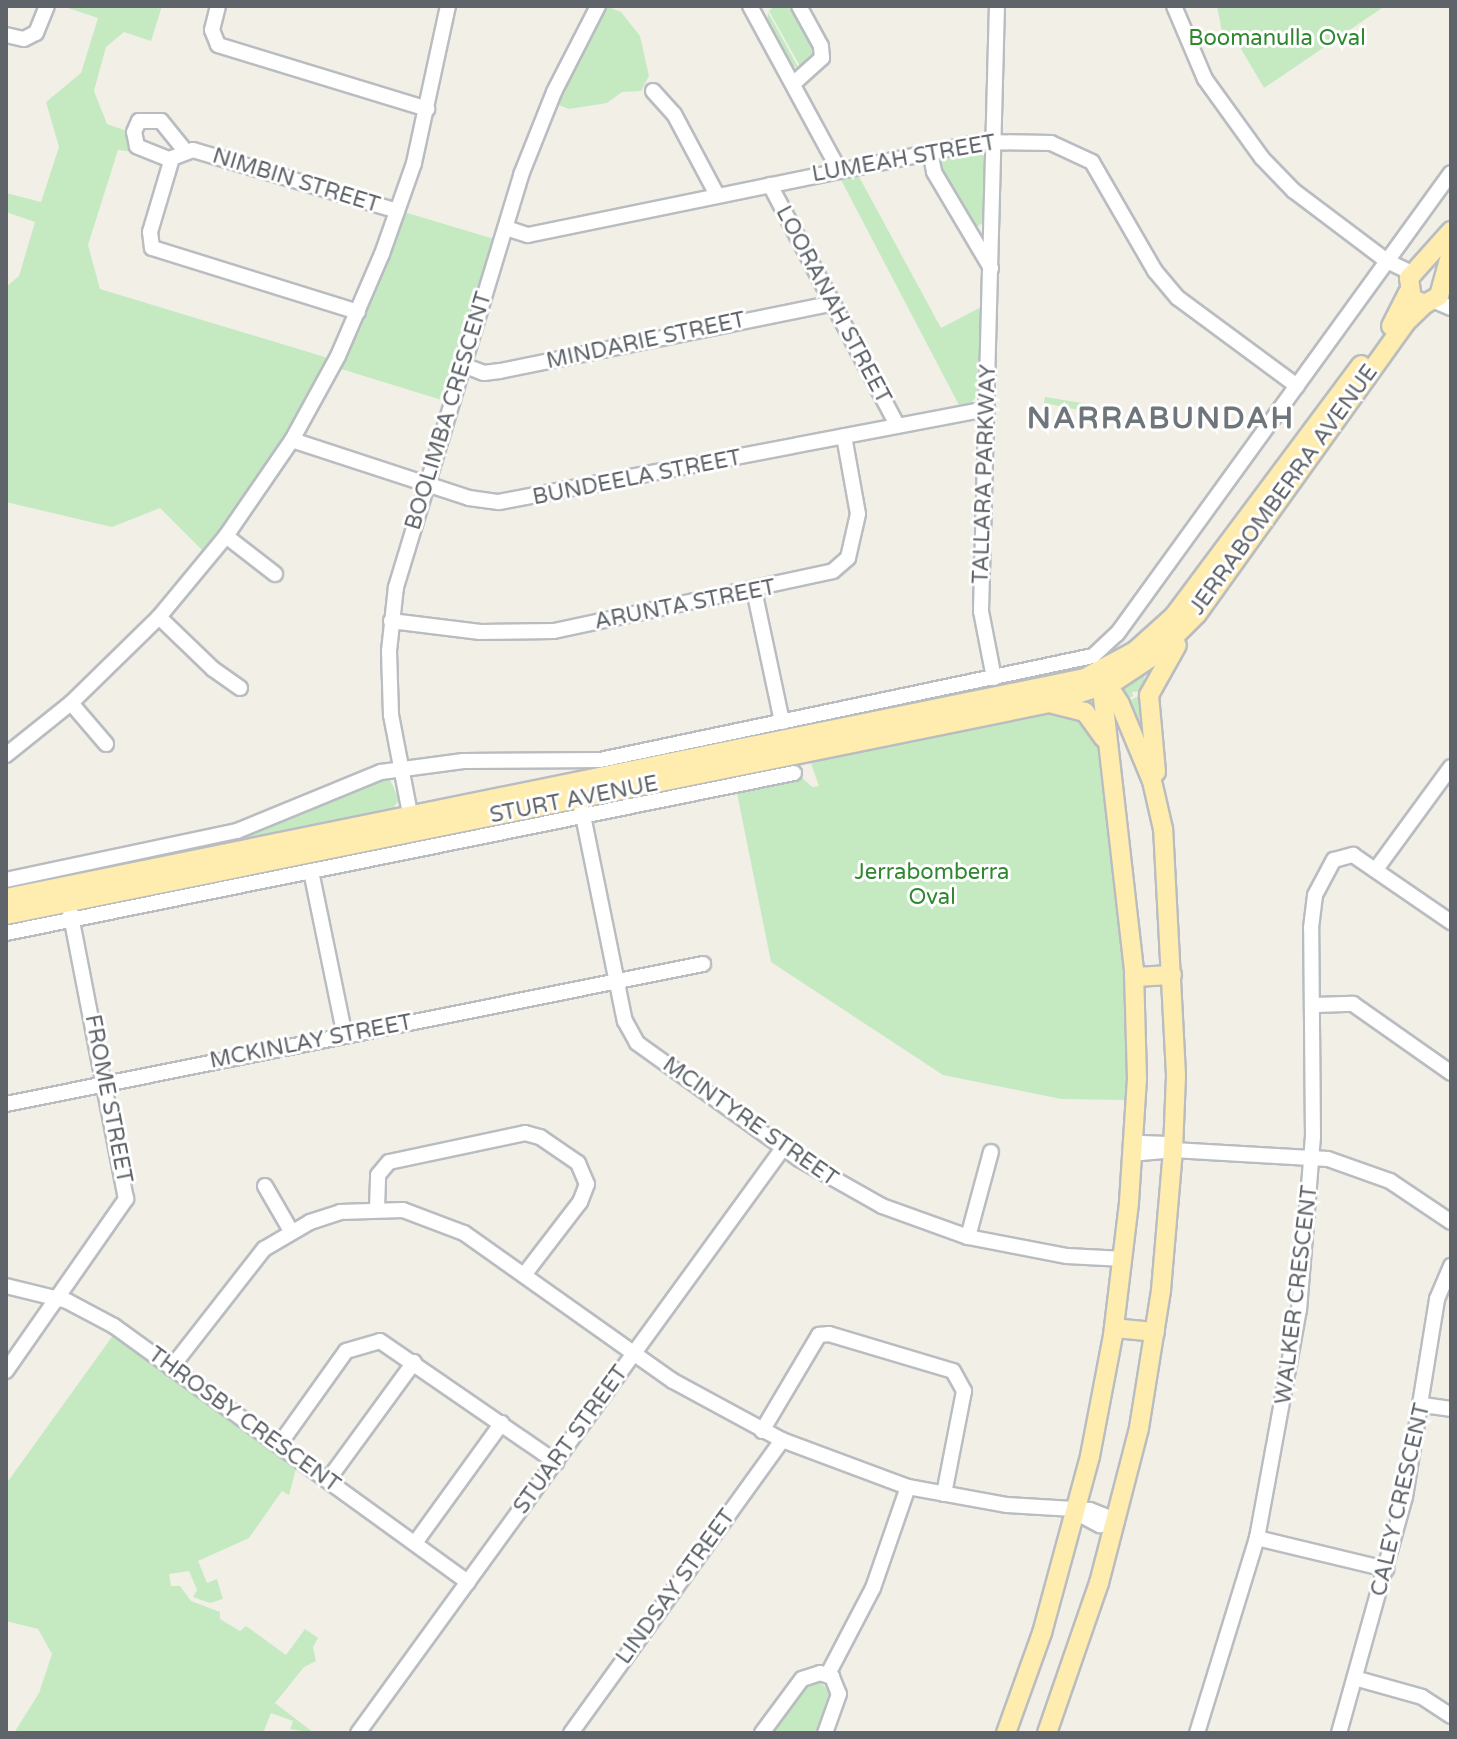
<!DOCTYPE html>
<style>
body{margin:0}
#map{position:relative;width:1457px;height:1739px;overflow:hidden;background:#f2efe7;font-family:"Varela Round",sans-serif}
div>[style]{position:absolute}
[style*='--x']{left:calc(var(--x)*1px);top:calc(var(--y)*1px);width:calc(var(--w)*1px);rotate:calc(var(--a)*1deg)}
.green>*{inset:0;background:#c5eac2}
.roads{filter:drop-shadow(2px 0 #b9bdc1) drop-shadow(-2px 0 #b9bdc1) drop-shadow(0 2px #b9bdc1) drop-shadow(0 -2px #b9bdc1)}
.minor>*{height:14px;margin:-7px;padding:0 7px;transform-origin:7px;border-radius:7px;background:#fff}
.major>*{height:18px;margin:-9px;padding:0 9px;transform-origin:9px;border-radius:9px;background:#ffecaf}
span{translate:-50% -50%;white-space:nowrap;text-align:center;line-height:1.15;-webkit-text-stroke:6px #fff;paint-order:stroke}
.park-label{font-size:22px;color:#30872f}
.street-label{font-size:22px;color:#5e6469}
.district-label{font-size:30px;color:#6f767b;font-weight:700;letter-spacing:2px}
.frame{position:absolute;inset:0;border:8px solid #5e6469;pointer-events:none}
</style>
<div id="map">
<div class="green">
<div style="clip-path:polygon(62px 6px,162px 6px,151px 41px,124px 32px,106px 47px,94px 91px,107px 124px,127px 131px,133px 152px,118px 150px,88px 245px,100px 289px,328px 358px,265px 468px,204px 552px,160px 508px,112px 527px,6px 502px,6px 287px,19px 276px,35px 222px,6px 212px,6px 193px,41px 202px,59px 147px,46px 102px,81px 73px,98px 18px)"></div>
<div style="clip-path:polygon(606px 6px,621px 12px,640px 36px,649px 76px,641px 91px,622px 92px,607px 103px,569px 109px,556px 104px)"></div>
<div style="clip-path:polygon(774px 6px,793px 9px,815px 49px,815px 57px,801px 68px,769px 11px)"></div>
<div style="clip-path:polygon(1217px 6px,1385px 6px,1264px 88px,1237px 42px,1225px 47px)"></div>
<div style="clip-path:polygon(768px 12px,798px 67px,797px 68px,787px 62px,767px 27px)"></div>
<div style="clip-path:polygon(972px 150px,984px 156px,987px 166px,986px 220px,973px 230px,938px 166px,948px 154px)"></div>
<div style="clip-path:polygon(857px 173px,941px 328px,983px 306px,980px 392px,971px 403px,960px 407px,839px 176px)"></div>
<div style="clip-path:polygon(404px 212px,494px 239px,445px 401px,338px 368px)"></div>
<div style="clip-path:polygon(1045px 397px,1095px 405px,1094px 413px,1044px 403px)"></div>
<div style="clip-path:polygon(1145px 673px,1143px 691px,1132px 692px,1133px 696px,1124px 701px,1119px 688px)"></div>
<div style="clip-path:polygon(1146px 692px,1144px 742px,1125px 703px)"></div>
<div style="clip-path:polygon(1065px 709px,1098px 733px,1116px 848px,1126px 984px,1126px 1100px,1061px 1099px,943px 1075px,771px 962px,736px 788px,800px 776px,812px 787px,819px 786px,809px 758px)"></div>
<div style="clip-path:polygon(389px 777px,399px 800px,391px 811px,6px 893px,6px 884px,208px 843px)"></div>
<div style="clip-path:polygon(557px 811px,94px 909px,94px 905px)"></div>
<div style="clip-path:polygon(114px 1334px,297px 1465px,289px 1495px,282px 1491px,249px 1538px,198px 1561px,207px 1583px,217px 1579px,223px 1599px,210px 1603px,193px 1597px,197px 1590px,189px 1571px,169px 1574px,171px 1586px,180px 1586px,191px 1601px,220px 1612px,220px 1619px,240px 1631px,246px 1626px,286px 1655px,305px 1629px,318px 1638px,313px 1647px,316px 1661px,304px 1667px,275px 1703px,314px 1733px,290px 1729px,293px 1721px,271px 1713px,263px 1733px,14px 1733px,39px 1693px,52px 1654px,38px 1629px,6px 1621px,6px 1484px)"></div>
<div style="clip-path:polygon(816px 1679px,832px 1693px,817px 1733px,767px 1733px,799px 1688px)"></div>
</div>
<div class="roads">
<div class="minor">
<div style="--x:218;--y:6;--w:25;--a:104"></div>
<div style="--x:212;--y:30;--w:16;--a:68"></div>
<div style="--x:218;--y:45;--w:219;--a:17"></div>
<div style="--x:750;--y:6;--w:187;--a:61.5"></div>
<div style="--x:1174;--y:6;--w:79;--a:67"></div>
<div style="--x:1205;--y:79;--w:97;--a:54.2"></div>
<div style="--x:1262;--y:158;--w:46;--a:45.9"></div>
<div style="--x:1294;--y:191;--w:116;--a:37"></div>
<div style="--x:1387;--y:261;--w:28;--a:26"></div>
<div style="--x:6;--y:35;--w:18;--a:13"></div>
<div style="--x:24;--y:39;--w:13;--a:-27"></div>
<div style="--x:36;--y:33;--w:29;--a:-68"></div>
<div style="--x:793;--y:84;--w:39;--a:-42"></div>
<div style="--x:822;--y:58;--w:12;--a:-95"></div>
<div style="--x:821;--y:46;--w:46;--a:-118.8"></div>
<div style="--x:653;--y:91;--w:31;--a:48"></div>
<div style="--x:674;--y:114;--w:92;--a:62"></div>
<div style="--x:931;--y:156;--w:16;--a:79"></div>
<div style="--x:934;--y:172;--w:112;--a:59.3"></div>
<div style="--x:171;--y:160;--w:37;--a:-158"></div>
<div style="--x:137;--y:146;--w:14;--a:-102"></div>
<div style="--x:134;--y:132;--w:12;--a:-66"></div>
<div style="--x:139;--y:121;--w:22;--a:0"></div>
<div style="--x:161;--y:121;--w:36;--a:51"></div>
<div style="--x:770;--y:185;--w:272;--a:62.1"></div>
<div style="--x:506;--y:228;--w:23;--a:18"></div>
<div style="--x:528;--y:235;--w:462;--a:-11.6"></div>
<div style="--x:981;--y:142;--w:70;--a:0.8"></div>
<div style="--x:1051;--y:143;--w:45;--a:24.9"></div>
<div style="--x:1092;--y:162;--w:126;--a:60"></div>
<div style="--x:1155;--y:271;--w:35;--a:50"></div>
<div style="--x:1178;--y:298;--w:148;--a:36.5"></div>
<div style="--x:1435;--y:301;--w:17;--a:24"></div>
<div style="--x:358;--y:312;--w:216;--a:-162.7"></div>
<div style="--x:152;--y:248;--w:16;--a:-97"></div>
<div style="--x:150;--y:232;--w:77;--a:-73.4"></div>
<div style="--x:172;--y:158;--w:22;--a:-21"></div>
<div style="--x:193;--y:150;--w:213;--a:16.6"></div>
<div style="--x:463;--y:365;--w:22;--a:21"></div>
<div style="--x:484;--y:373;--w:16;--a:-7"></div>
<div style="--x:500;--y:371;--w:337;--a:-11.5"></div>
<div style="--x:292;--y:440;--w:186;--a:18.1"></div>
<div style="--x:469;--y:498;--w:30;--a:8"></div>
<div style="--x:499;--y:502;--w:497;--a:-10.8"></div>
<div style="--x:226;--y:536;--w:62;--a:37.8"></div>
<div style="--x:754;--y:590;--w:135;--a:78"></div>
<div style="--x:159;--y:617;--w:75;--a:43.9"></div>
<div style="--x:213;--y:669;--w:33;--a:35"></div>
<div style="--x:391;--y:621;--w:90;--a:7"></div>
<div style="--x:480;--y:632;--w:74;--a:-0.8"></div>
<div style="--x:554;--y:631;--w:285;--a:-12.1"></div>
<div style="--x:833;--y:571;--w:20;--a:-41"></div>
<div style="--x:848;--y:558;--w:45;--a:-77.2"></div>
<div style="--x:858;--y:514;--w:79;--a:-100.2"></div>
<div style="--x:994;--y:678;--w:68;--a:-101"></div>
<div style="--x:981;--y:611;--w:605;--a:-88.49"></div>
<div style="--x:71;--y:703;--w:54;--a:49.5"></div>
<div style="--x:6;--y:755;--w:83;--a:-38.7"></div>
<div style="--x:71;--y:703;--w:123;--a:-44.3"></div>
<div style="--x:159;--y:617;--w:105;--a:-50.4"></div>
<div style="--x:226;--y:536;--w:116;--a:-55.5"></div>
<div style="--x:292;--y:440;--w:96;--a:-61.3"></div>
<div style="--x:338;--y:356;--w:111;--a:-66.7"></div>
<div style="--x:382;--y:254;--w:96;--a:-70.6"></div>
<div style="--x:414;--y:163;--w:161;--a:-77.8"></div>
<div style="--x:578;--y:791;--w:235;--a:78.5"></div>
<div style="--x:625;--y:1021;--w:25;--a:61"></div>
<div style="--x:637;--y:1043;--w:199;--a:35.6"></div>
<div style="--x:799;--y:1159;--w:95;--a:29.5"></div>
<div style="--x:882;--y:1206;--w:91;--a:19.8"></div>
<div style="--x:968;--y:1237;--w:101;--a:10.9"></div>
<div style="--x:1067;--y:1256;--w:57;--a:3"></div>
<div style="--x:412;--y:824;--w:111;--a:-100.9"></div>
<div style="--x:391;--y:715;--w:64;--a:-91.8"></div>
<div style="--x:389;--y:651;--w:64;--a:-83.8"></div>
<div style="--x:396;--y:587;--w:431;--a:-73.1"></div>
<div style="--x:521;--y:175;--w:89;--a:-68.3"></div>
<div style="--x:554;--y:92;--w:97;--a:-62.9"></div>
<div style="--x:1377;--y:868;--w:125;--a:-53.8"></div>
<div style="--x:311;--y:871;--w:168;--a:78.4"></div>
<div style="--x:6;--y:880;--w:236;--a:-12"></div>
<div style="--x:237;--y:831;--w:156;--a:-22.3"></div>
<div style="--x:381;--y:772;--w:83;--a:-7.6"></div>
<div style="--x:463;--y:761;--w:137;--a:-0.4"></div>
<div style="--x:600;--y:760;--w:504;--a:-11.91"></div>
<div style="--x:1093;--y:656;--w:33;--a:-43"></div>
<div style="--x:1117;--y:634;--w:569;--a:-54.08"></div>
<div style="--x:6;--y:933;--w:804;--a:-11.48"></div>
<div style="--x:1315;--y:1005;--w:38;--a:-2"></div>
<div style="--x:1353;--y:1004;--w:120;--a:35.1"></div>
<div style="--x:6;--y:1104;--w:711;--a:-11.36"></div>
<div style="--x:1133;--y:1148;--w:9;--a:32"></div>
<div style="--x:1141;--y:1153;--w:32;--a:-5"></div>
<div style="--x:1173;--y:1150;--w:155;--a:3.3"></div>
<div style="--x:1328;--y:1159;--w:66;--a:19.5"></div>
<div style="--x:1390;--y:1181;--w:73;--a:33.9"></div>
<div style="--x:1133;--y:1148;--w:10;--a:-29"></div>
<div style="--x:1142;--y:1143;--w:25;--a:2"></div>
<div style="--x:1167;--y:1144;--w:8;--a:45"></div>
<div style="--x:265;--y:1186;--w:52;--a:60"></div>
<div style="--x:377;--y:1208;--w:33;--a:-88"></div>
<div style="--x:378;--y:1175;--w:17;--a:-50"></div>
<div style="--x:389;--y:1162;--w:139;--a:-12"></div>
<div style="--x:525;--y:1133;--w:16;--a:15"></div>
<div style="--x:540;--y:1137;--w:46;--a:34.4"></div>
<div style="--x:578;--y:1163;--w:23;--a:67"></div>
<div style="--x:587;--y:1184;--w:19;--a:111"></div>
<div style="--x:580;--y:1202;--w:92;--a:127.5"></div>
<div style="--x:968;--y:1237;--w:88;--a:-74.9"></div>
<div style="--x:6;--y:1286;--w:63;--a:13.8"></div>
<div style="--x:67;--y:1301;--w:53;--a:28"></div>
<div style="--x:114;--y:1326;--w:437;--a:35.9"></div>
<div style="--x:171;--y:1368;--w:151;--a:-52"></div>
<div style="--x:264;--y:1249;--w:53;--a:-30.4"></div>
<div style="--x:310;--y:1222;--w:32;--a:-18"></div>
<div style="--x:340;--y:1212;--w:63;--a:-1.8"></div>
<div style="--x:403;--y:1210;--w:65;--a:20.7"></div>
<div style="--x:464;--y:1233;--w:256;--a:35.3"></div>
<div style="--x:673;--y:1381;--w:124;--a:28.4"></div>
<div style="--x:782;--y:1440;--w:134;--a:20.5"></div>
<div style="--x:908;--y:1487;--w:101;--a:10.3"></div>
<div style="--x:1007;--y:1505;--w:83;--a:3.4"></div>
<div style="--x:1090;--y:1510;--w:29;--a:22"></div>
<div style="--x:6;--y:1371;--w:210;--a:-55.1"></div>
<div style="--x:126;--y:1199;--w:293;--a:-101"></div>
<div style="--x:1423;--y:1405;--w:28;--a:8"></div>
<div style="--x:762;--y:1431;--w:112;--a:-59.3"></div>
<div style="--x:819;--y:1335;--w:10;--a:-6"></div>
<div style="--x:829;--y:1334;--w:129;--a:16.6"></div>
<div style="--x:953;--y:1371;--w:23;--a:61"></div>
<div style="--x:964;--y:1391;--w:105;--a:101"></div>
<div style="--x:279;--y:1445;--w:115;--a:-54.5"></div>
<div style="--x:346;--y:1351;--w:35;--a:-16"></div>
<div style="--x:380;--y:1341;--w:214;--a:34.5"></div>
<div style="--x:328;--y:1480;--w:146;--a:-53.9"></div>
<div style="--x:1077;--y:1513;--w:26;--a:28"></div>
<div style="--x:1100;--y:1525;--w:17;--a:-13"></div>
<div style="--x:1257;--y:1538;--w:133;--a:13.5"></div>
<div style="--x:415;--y:1543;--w:148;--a:-54.1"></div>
<div style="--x:828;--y:1674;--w:97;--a:-62.4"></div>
<div style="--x:873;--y:1588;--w:107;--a:-70.9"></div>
<div style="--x:1358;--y:1679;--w:66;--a:15.7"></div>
<div style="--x:1422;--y:1697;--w:35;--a:33"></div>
<div style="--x:358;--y:1733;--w:723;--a:-54"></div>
<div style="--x:571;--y:1733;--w:361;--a:-54.2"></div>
<div style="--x:762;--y:1733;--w:67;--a:-53.5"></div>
<div style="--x:802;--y:1679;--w:19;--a:-18"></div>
<div style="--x:820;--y:1673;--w:13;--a:18"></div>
<div style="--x:832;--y:1677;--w:18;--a:68"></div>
<div style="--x:839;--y:1694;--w:41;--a:109.7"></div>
<div style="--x:1197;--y:1733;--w:204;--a:-72.9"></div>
<div style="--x:1257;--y:1538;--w:232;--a:-79.6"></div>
<div style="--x:1299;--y:1310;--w:174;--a:-85.4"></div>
<div style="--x:1313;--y:1137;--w:209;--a:-90.5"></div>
<div style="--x:1311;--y:928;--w:33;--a:-83"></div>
<div style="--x:1315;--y:895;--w:40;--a:-62"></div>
<div style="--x:1334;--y:860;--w:20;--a:-15"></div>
<div style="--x:1353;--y:855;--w:119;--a:34.4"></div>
<div style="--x:1339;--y:1733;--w:245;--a:-74.4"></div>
<div style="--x:1405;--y:1497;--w:201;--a:-80.8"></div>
<div style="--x:1437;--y:1299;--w:36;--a:-67"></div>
</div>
<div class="major">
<div style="--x:1451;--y:231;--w:63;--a:131.8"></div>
<div style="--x:1409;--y:278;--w:21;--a:82"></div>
<div style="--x:1412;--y:299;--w:14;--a:21"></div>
<div style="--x:1425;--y:304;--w:16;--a:-30"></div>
<div style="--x:1439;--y:296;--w:46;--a:-74.7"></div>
<div style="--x:1391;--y:326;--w:37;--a:-63"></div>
<div style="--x:1053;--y:704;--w:33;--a:14"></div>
<div style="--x:1085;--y:712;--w:32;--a:54"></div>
<div style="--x:1156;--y:772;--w:77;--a:-95.2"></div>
<div style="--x:1149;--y:695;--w:57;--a:-60.8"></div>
<div style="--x:6;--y:898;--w:1101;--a:-11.52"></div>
<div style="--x:1085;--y:678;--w:57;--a:-28.4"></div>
<div style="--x:1135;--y:651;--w:52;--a:-41.9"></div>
<div style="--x:1174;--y:616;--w:313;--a:-53.3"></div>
<div style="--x:6;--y:915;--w:1065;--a:-11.48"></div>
<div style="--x:1050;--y:703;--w:67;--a:-18.2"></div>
<div style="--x:1114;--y:682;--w:53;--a:-33.4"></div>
<div style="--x:1158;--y:653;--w:55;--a:-45"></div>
<div style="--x:1197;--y:614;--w:358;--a:-54.4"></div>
<div style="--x:1405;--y:323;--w:28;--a:-44"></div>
<div style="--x:1134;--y:977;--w:38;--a:-3"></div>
<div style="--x:1114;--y:1328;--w:41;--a:5.6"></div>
<div style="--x:1006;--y:1733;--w:106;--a:-70.2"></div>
<div style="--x:1042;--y:1633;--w:183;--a:-74.8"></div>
<div style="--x:1090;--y:1456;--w:123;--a:-79.2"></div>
<div style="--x:1113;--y:1335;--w:134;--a:-83.1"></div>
<div style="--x:1129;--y:1202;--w:123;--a:-86.3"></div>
<div style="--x:1137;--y:1079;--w:109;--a:-91.6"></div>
<div style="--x:1134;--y:970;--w:276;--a:-96.5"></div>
<div style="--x:1103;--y:696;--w:20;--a:-81"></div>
<div style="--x:1047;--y:1733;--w:159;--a:-70.9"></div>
<div style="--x:1099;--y:1583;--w:160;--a:-75.5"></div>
<div style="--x:1139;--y:1428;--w:140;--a:-80.9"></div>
<div style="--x:1161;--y:1290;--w:141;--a:-85.1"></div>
<div style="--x:1173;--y:1150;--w:75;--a:-87.7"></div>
<div style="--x:1176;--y:1075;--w:246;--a:-93"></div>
<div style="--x:1163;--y:829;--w:49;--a:-102.9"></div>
<div style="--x:1152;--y:781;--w:83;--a:-112.6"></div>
<div style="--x:1120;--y:704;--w:17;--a:-123"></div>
<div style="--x:1111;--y:690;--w:17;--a:-159"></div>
</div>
</div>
<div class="park-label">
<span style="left:1277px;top:39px">Boomanulla Oval</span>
<span style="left:932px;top:885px">Jerrabomberra<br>Oval</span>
</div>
<div class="street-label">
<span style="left:904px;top:159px;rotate:-10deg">LUMEAH STREET</span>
<span style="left:296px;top:181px;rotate:17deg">NIMBIN STREET</span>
<span style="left:833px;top:305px;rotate:62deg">LOORANAH STREET</span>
<span style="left:646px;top:341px;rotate:-12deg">MINDARIE STREET</span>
<span style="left:449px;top:411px;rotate:-73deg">BOOLIMBA CRESCENT</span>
<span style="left:985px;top:474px;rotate:-88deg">TALLARA PARKWAY</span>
<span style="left:637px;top:478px;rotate:-11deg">BUNDEELA STREET</span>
<span style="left:1284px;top:490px;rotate:-54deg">JERRABOMBERRA AVENUE</span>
<span style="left:685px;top:605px;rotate:-11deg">ARUNTA STREET</span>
<span style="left:574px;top:800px;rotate:-11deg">STURT AVENUE</span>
<span style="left:311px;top:1042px;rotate:-11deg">MCKINLAY STREET</span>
<span style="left:108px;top:1099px;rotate:79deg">FROME STREET</span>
<span style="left:750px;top:1122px;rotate:35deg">MCINTYRE STREET</span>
<span style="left:1297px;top:1295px;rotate:-83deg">WALKER CRESCENT</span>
<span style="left:244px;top:1420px;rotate:36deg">THROSBY CRESCENT</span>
<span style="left:571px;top:1440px;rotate:-54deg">STUART STREET</span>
<span style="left:1401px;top:1500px;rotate:-77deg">CALEY CRESCENT</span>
<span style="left:676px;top:1587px;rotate:-54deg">LINDSAY STREET</span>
</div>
<div class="district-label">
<span style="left:1161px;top:419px">NARRABUNDAH</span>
</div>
<div class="frame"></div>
</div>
